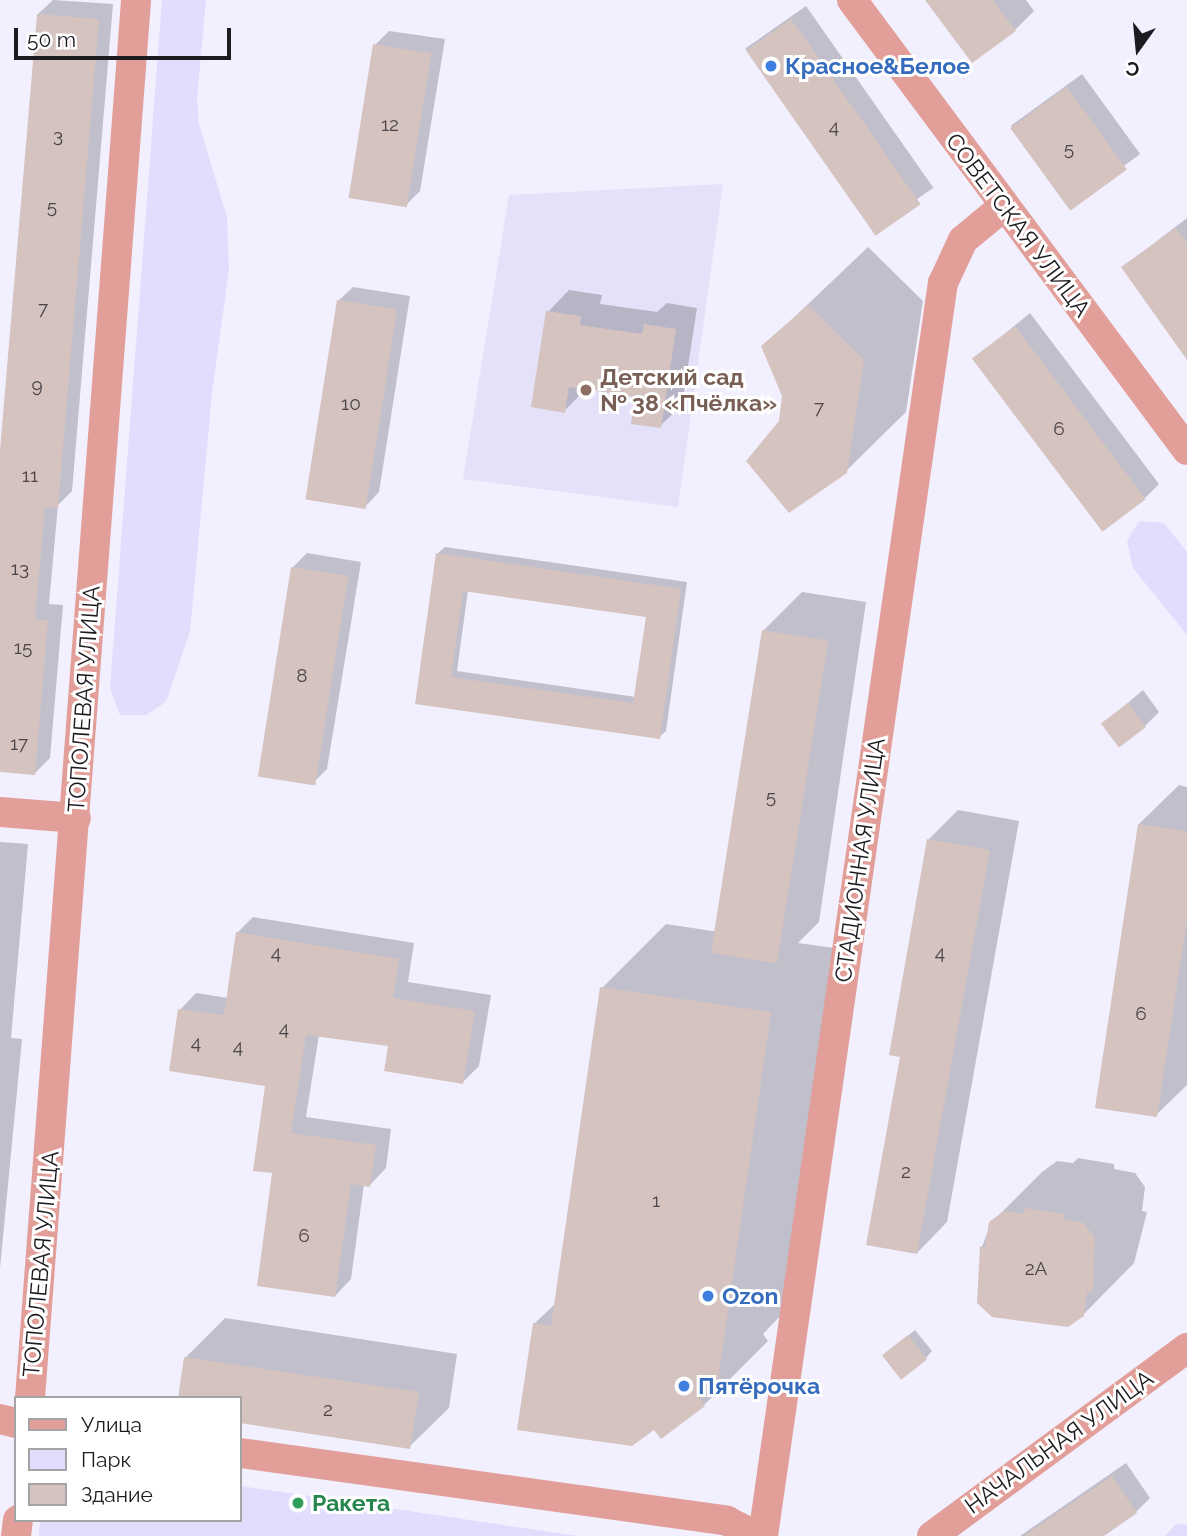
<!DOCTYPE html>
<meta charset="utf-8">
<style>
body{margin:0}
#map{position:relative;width:1187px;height:1536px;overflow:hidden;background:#f2efff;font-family:Raleway,sans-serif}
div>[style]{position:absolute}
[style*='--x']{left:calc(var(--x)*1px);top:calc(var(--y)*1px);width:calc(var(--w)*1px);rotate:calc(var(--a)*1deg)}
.built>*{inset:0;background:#e5e1f8}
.green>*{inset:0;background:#e2dcfd}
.shadow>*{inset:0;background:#0003;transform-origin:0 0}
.building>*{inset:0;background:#d5c3c0;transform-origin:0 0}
.minor>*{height:30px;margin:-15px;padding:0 15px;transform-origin:15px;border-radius:15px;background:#e29f99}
.dots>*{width:19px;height:19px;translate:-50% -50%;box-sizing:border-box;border:4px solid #fff;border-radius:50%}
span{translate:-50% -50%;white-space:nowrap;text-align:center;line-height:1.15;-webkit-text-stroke:6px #fff;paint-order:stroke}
.number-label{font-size:19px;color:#4a4548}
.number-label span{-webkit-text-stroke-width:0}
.shop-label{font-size:23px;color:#366cbe;font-weight:700}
.left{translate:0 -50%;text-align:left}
.street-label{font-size:23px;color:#1c1b20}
.education-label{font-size:23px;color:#785e54;font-weight:700}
.leisure-label{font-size:23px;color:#27864d;font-weight:700}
.legend{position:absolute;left:14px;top:1396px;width:228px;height:126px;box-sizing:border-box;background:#fff;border:2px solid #a4a4a6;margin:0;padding:9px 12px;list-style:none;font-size:21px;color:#1c1b20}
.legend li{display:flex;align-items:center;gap:14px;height:35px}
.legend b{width:35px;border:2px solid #a4a4a6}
.north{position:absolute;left:1103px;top:14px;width:70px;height:70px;-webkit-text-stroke:5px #fff;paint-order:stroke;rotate:195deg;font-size:19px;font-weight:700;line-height:28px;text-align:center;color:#1c1b20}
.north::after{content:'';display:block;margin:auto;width:24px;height:32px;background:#1c1b20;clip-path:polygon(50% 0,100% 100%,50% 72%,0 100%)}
.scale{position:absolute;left:14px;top:28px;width:217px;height:32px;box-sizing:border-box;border:4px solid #1c1b20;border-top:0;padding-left:9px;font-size:21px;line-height:24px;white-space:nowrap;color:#1c1b20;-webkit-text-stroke:5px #fff;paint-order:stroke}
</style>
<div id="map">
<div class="built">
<div style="clip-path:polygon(723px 184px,678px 507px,463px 479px,509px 195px)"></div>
</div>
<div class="green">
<div style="clip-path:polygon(162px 0,206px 0,197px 98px,199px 124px,227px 217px,229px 269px,212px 393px,190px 632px,166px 702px,146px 715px,120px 715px,110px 688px)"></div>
<div style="clip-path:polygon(1139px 521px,1164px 523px,1187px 552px,1187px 635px,1133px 568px,1127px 541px)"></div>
<div style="clip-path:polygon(240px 1486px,578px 1536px,39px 1536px,40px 1520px,240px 1520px)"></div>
<div style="clip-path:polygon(1176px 1524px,1187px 1525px,1187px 1536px,1165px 1536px)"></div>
</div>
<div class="shadow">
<div style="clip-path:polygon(53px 0,113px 4px,72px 491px,58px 505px,49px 604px,63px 605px,50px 758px,35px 773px,0 770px,0 476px,38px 14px)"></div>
<div style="clip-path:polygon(927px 0,1026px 0,1034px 11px,1015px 30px)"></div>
<div style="left:806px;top:6px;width:222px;height:74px;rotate:55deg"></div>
<div style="clip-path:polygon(389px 31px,445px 39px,420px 191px,406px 205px,375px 45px)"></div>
<div style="left:1082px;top:74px;width:99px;height:88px;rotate:54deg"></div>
<div style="clip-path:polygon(1187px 218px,1187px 357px,1123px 267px)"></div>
<div style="clip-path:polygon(868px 247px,923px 301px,906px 412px,846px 471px,783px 396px,763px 347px)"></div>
<div style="clip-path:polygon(353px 287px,410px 296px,379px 492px,365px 507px,338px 301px)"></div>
<div style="clip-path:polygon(569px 290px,602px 295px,600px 304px,657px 312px,667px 303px,697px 308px,682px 405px,660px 426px,637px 395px,586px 389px,564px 411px,548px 312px)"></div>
<div style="clip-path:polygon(1030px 313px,1159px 484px,1145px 498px,974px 359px)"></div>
<div style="clip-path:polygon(evenodd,445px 547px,687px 582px,666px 731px,659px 737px,417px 703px,438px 553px,445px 547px,468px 590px,647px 616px,636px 697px,457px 671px,468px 590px)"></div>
<div style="clip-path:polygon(307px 553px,361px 562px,327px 769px,313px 783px,293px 567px)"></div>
<div style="clip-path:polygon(802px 592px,866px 602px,819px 922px,798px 943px,834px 948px,781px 1315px,763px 1334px,768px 1341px,704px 1405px,654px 1427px,534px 1324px,557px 1302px,602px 988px,666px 924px,719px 932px,763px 631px)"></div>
<div style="clip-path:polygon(1143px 690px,1159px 712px,1145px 726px,1103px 724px)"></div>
<div style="clip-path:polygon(1179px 785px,1187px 787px,1187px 1085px,1156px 1115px,1139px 824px)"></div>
<div style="clip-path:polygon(958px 810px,1019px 821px,947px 1222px,917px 1253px,902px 1056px,928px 840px)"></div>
<div style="clip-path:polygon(0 842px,28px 844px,11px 1038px,22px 1039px,0 1268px)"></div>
<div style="clip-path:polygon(253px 917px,414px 943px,408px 982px,491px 995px,479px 1066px,463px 1082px,390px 1045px,319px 1035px,306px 1117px,391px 1129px,386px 1168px,370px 1185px,364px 1184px,351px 1279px,335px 1296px,274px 1172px,267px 1085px,180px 1010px,196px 993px,228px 998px,237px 933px)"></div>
<div style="clip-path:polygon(1078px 1158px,1114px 1164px,1114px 1169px,1135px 1173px,1145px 1187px,1142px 1211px,1147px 1212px,1134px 1263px,1083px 1315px,982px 1247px,991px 1223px,1042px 1172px,1057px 1161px,1073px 1163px)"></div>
<div style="clip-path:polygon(225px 1318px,457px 1354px,449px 1408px,409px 1447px,240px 1421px,240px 1398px,186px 1357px)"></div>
<div style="clip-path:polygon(915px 1330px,932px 1351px,926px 1358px,891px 1349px)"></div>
<div style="clip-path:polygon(1126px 1463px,1150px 1498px,1136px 1512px,1101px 1536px,1020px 1536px)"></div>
</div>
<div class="building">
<div style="clip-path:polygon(925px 0,993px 0,1016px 31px,972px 63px)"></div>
<div style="clip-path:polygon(37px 14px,99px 19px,58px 508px,45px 507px,35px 619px,48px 620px,35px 775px,0 772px,0 450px)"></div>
<div style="left:791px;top:19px;width:226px;height:55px;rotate:55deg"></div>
<div style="left:373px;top:44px;width:59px;height:156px;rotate:9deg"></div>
<div style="left:1067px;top:87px;width:102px;height:70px;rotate:54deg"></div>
<div style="clip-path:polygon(1176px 228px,1187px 244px,1187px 360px,1121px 267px)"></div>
<div style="left:337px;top:300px;width:61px;height:202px;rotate:9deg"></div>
<div style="clip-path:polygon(808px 305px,864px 360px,847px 473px,789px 513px,746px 461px,779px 421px,782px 396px,761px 346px)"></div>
<div style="clip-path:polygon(546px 311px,581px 316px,580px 325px,642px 334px,644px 324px,676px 329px,661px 428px,631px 424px,635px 397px,569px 387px,565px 413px,531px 407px)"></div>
<div style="left:1015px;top:326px;width:217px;height:54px;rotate:53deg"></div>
<div style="clip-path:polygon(evenodd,436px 553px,681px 589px,660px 739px,415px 704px,436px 553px,463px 591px,646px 617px,633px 703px,451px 677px,463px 591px)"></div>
<div style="left:291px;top:567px;width:58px;height:212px;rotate:9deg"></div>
<div style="left:762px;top:630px;width:67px;height:327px;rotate:9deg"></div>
<div style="left:1128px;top:703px;width:30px;height:34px;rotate:53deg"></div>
<div style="clip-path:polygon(1138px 824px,1187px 831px,1187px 920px,1157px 1117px,1095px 1108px)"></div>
<div style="clip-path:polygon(927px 839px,990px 850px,917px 1254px,866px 1245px,900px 1057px,889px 1055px)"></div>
<div style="clip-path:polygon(236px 932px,399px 959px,393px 998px,475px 1011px,463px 1084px,384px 1071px,388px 1046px,306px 1035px,291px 1133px,376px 1145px,370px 1187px,351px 1184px,335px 1297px,257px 1286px,272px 1173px,253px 1171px,265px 1086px,169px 1071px,178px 1009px,224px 1015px)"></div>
<div style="clip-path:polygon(600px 987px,771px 1012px,718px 1381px,698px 1396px,705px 1406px,661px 1439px,654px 1430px,632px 1446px,517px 1430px,533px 1323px,551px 1326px)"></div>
<div style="clip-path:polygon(1025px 1208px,1064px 1214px,1064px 1219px,1084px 1223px,1095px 1238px,1093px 1292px,1087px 1292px,1084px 1316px,1068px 1327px,992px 1317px,977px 1303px,980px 1246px,985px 1247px,989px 1222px,1004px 1211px,1024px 1214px)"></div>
<div style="left:908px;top:1335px;width:31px;height:33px;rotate:52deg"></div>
<div style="clip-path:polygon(184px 1357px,419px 1392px,410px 1449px,240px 1423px,240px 1398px,178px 1398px)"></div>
<div style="clip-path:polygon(1112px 1476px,1137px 1513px,1104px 1536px,1024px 1536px)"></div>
</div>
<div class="minor">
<div style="--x:852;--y:0;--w:561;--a:53.33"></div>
<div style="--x:0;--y:812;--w:76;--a:4.5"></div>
<div style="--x:30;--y:1398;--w:1402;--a:-85.66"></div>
<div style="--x:0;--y:1419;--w:16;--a:14"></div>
<div style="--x:240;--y:1453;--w:492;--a:7.9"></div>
<div style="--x:727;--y:1521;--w:33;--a:27"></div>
<div style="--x:16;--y:1536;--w:16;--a:-83"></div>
<div style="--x:763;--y:1536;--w:1266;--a:-81.83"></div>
<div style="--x:943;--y:283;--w:47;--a:-65.1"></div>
<div style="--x:963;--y:240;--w:52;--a:-39.5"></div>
<div style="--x:932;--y:1536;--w:317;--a:-36.4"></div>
</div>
<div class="dots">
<div style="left:771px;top:66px;background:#3f7fe0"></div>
<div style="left:586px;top:390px;background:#8d6e63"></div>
<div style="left:708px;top:1296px;background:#3f7fe0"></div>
<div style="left:684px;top:1386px;background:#3f7fe0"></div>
<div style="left:298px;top:1503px;background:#2e9e5b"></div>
</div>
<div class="number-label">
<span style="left:390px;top:125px">12</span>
<span style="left:834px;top:127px">4</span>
<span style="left:58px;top:136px">3</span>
<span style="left:1069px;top:149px">5</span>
<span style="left:52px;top:207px">5</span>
<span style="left:43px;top:309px">7</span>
<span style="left:37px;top:386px">9</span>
<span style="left:351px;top:404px">10</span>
<span style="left:819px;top:408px">7</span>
<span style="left:1059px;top:429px">6</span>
<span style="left:30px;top:476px">11</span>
<span style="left:20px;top:569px">13</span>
<span style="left:23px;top:648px">15</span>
<span style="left:302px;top:676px">8</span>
<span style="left:19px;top:744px">17</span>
<span style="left:771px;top:797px">5</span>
<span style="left:276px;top:953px">4</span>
<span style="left:940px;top:953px">4</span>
<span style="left:1141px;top:1014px">6</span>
<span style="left:284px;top:1029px">4</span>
<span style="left:196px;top:1043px">4</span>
<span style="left:238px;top:1047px">4</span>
<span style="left:906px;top:1172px">2</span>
<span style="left:656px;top:1201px">1</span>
<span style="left:304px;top:1236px">6</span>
<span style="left:1036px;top:1269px">2А</span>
<span style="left:328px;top:1410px">2</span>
</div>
<div class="shop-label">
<span class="left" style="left:785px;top:66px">Красное&amp;Белое</span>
<span class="left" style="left:722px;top:1296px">Ozon</span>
<span class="left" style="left:698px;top:1386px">Пятёрочка</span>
</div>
<div class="street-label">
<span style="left:1018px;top:225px;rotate:53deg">СОВЕТСКАЯ УЛИЦА</span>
<span style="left:84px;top:699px;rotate:-86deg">ТОПОЛЕВАЯ УЛИЦА</span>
<span style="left:860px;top:860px;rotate:-82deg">СТАДИОННАЯ УЛИЦА</span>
<span style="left:41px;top:1264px;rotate:-85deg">ТОПОЛЕВАЯ УЛИЦА</span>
<span style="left:1059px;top:1442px;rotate:-36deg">НАЧАЛЬНАЯ УЛИЦА</span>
</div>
<div class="education-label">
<span class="left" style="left:600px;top:390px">Детский сад<br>№ 38 «Пчёлка»</span>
</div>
<div class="leisure-label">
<span class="left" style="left:312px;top:1503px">Ракета</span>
</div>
<ul class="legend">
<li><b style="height:9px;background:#e29f99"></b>Улица</li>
<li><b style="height:19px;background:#e2dcfd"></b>Парк</li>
<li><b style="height:19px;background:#d5c3c0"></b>Здание</li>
</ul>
<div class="north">С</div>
<div class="scale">50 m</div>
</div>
